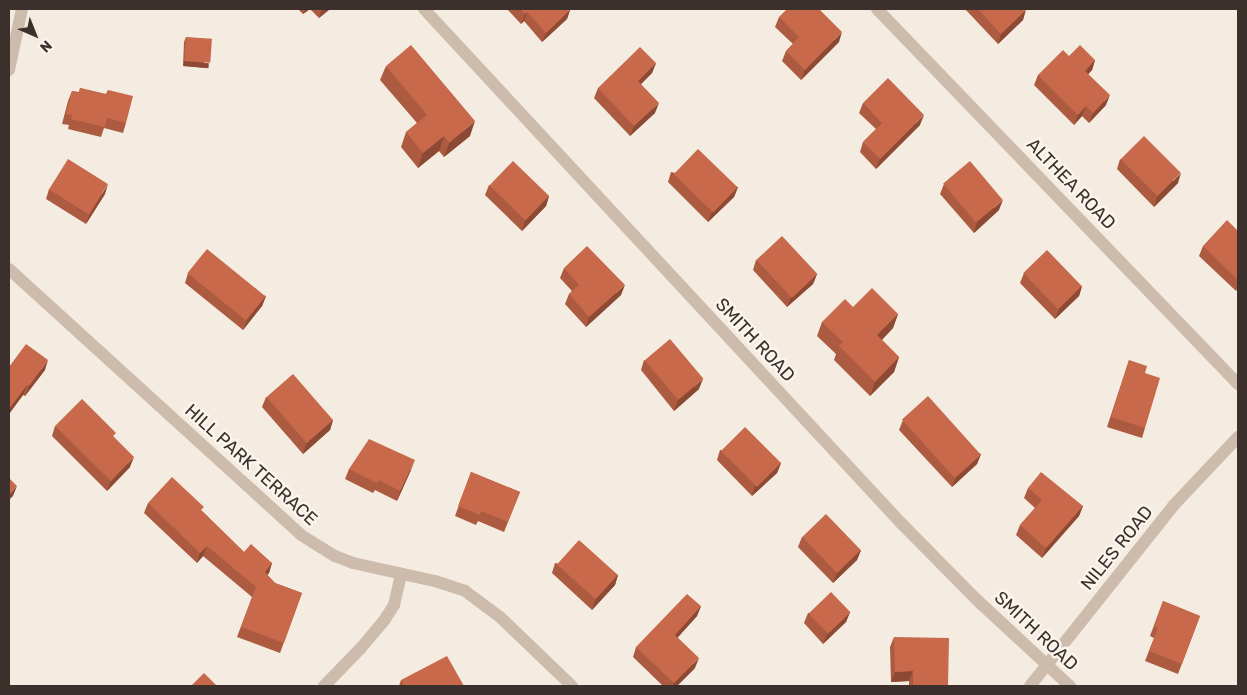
<!DOCTYPE html>
<style>
body{margin:0}
#map{position:relative;width:1247px;height:695px;overflow:hidden;background:#f4ebe1;font-family:Rubik,sans-serif}
div>[style]{position:absolute}
[style*='--x']{left:calc(var(--x)*1px);top:calc(var(--y)*1px);width:calc(var(--w)*1px);rotate:calc(var(--a)*1deg)}
.minor>*{height:12px;margin:-6px;padding:0 6px;transform-origin:6px;border-radius:6px;background:#cdbbac}
.wall>*{inset:0;background:#ac5a40}
.shaded-wall>*{inset:0;background:#8c4a34;transform-origin:0 0}
.building>*{inset:0;background:#c8694b;transform-origin:0 0}
span{translate:-50% -50%;white-space:nowrap;text-align:center;line-height:1.15;-webkit-text-stroke:5px #fbf5ee;paint-order:stroke}
.street-label{font-size:18px;color:#3b302b}
.frame{position:absolute;inset:0;border:10px solid #3b302b;pointer-events:none}
.north{position:absolute;left:10px;top:10px;width:50px;height:50px;-webkit-text-stroke:4px #fbf5ee;paint-order:stroke;rotate:136deg;font-size:14px;font-weight:700;line-height:20px;text-align:center;color:#3b302b}
.north::after{content:'';display:block;margin:auto;width:18px;height:22px;background:#3b302b;clip-path:polygon(50% 0,100% 100%,50% 72%,0 100%)}
</style>
<div id="map">
<div class="minor">
<div style="--x:424;--y:9;--w:701;--a:47.14"></div>
<div style="--x:901;--y:523;--w:108;--a:45.4"></div>
<div style="--x:977;--y:600;--w:127;--a:42.8"></div>
<div style="--x:877;--y:9;--w:521;--a:46.09"></div>
<div style="--x:9;--y:70;--w:62;--a:-78"></div>
<div style="--x:9;--y:269;--w:395;--a:42.3"></div>
<div style="--x:301;--y:535;--w:40;--a:32"></div>
<div style="--x:335;--y:556;--w:19;--a:21"></div>
<div style="--x:353;--y:563;--w:84;--a:12.4"></div>
<div style="--x:435;--y:581;--w:32;--a:18"></div>
<div style="--x:465;--y:591;--w:44;--a:36.6"></div>
<div style="--x:500;--y:617;--w:100;--a:43.8"></div>
<div style="--x:324;--y:686;--w:53;--a:-45.8"></div>
<div style="--x:361;--y:648;--w:38;--a:-50"></div>
<div style="--x:385;--y:619;--w:17;--a:-57"></div>
<div style="--x:394;--y:605;--w:32;--a:-77"></div>
<div style="--x:1030;--y:686;--w:230;--a:-51.5"></div>
<div style="--x:1173;--y:506;--w:95;--a:-46.7"></div>
</div>
<div class="wall">
<div style="clip-path:polygon(298px 9px,310px 9px,303px 14px)"></div>
<div style="clip-path:polygon(310px 9px,330px 9px,319px 18px)"></div>
<div style="clip-path:polygon(507px 9px,569px 9px,570px 10px,567px 19px,542px 42px,524px 21px,521px 24px)"></div>
<div style="clip-path:polygon(965px 9px,1025px 9px,1023px 20px,998px 44px)"></div>
<div style="clip-path:polygon(779px 17px,839px 42px,801px 80px,782px 61px,786px 51px,793px 44px,775px 27px)"></div>
<div style="clip-path:polygon(186px 37px,208px 68px,183px 66px,184px 42px)"></div>
<div style="clip-path:polygon(1069px 56px,1095px 60px,1092px 70px,1088px 74px,1106px 105px,1089px 123px,1082px 116px,1074px 125px,1034px 85px,1038px 75px)"></div>
<div style="clip-path:polygon(656px 63px,652px 73px,641px 84px,655px 113px,630px 136px,594px 98px,598px 88px)"></div>
<div style="clip-path:polygon(386px 66px,470px 136px,444px 157px,439px 151px,418px 168px,401px 147px,406px 132px,417px 123px,380px 80px)"></div>
<div style="clip-path:polygon(80px 88px,106px 94px,108px 90px,126px 123px,123px 133px,104px 128px,101px 137px,68px 129px,69px 125px,62px 124px,68px 101px,72px 91px,79px 92px)"></div>
<div style="clip-path:polygon(863px 103px,920px 125px,876px 169px,860px 152px,863px 142px,876px 129px,859px 113px)"></div>
<div style="clip-path:polygon(1120px 159px,1178px 183px,1154px 207px,1117px 169px)"></div>
<div style="clip-path:polygon(671px 172px,738px 187px,734px 197px,708px 222px,668px 182px)"></div>
<div style="clip-path:polygon(944px 184px,999px 210px,974px 233px,940px 194px)"></div>
<div style="clip-path:polygon(489px 185px,549px 196px,546px 206px,522px 231px,485px 195px)"></div>
<div style="clip-path:polygon(49px 189px,105px 194px,86px 224px,46px 199px)"></div>
<div style="clip-path:polygon(1238px 231px,1238px 288px,1236px 291px,1199px 256px,1203px 246px)"></div>
<div style="clip-path:polygon(756px 260px,817px 274px,813px 284px,787px 307px,753px 270px)"></div>
<div style="clip-path:polygon(564px 268px,621px 295px,586px 327px,565px 304px,569px 294px,572px 291px,560px 278px)"></div>
<div style="clip-path:polygon(188px 273px,266px 296px,262px 306px,243px 330px,185px 283px)"></div>
<div style="clip-path:polygon(1024px 273px,1082px 286px,1079px 296px,1055px 319px,1020px 283px)"></div>
<div style="clip-path:polygon(853px 307px,898px 314px,893px 328px,882px 340px,899px 357px,894px 372px,870px 396px,834px 360px,836px 354px,817px 336px,822px 322px)"></div>
<div style="clip-path:polygon(644px 360px,699px 389px,674px 411px,641px 370px)"></div>
<div style="clip-path:polygon(1129px 360px,1145px 428px,1142px 438px,1107px 427px)"></div>
<div style="clip-path:polygon(9px 367px,45px 370px,25px 396px,23px 395px,9px 414px)"></div>
<div style="clip-path:polygon(266px 397px,333px 420px,330px 430px,303px 454px,262px 407px)"></div>
<div style="clip-path:polygon(903px 420px,981px 454px,977px 464px,952px 487px,899px 430px)"></div>
<div style="clip-path:polygon(55px 426px,114px 437px,130px 467px,107px 491px,52px 436px)"></div>
<div style="clip-path:polygon(720px 450px,781px 463px,777px 473px,752px 496px,717px 460px)"></div>
<div style="clip-path:polygon(349px 469px,411px 470px,397px 501px,375px 490px,373px 493px,345px 479px)"></div>
<div style="clip-path:polygon(471px 472px,520px 492px,504px 532px,478px 521px,476px 525px,455px 516px)"></div>
<div style="clip-path:polygon(1028px 488px,1083px 506px,1079px 516px,1042px 558px,1016px 535px,1020px 525px,1035px 508px,1024px 498px)"></div>
<div style="clip-path:polygon(148px 503px,202px 511px,244px 552px,272px 563px,269px 573px,267px 575px,275px 583px,302px 593px,280px 653px,237px 637px,252px 597px,203px 556px,197px 563px,144px 513px)"></div>
<div style="clip-path:polygon(802px 537px,861px 550px,857px 560px,833px 583px,798px 547px)"></div>
<div style="clip-path:polygon(555px 563px,618px 575px,615px 585px,592px 610px,552px 573px)"></div>
<div style="clip-path:polygon(1163px 601px,1200px 616px,1178px 674px,1145px 661px,1154px 638px,1150px 636px)"></div>
<div style="clip-path:polygon(701px 606px,697px 616px,677px 638px,695px 668px,677px 686px,663px 686px,633px 657px,636px 647px)"></div>
<div style="clip-path:polygon(850px 612px,846px 622px,823px 644px,804px 623px,808px 613px)"></div>
<div style="clip-path:polygon(894px 637px,948px 686px,909px 686px,909px 681px,891px 682px,890px 647px)"></div>
<div style="clip-path:polygon(401px 680px,464px 686px,399px 686px)"></div>
</div>
<div class="shaded-wall">
<div style="clip-path:polygon(305px 9px,310px 9px,303px 14px)"></div>
<div style="clip-path:polygon(322px 9px,330px 9px,319px 18px)"></div>
<div style="clip-path:polygon(570px 10px,567px 19px,542px 42px,546px 33px)"></div>
<div style="clip-path:polygon(1026px 10px,1023px 20px,998px 44px,1001px 34px)"></div>
<div style="clip-path:polygon(527px 12px,524px 21px,521px 24px,525px 14px)"></div>
<div style="clip-path:polygon(842px 32px,839px 42px,801px 80px,805px 70px)"></div>
<div style="clip-path:polygon(1095px 60px,1092px 70px,1082px 81px,1085px 71px)"></div>
<div style="left:184px;top:61px;width:25px;height:5px;rotate:5deg"></div>
<div style="clip-path:polygon(656px 63px,652px 73px,634px 91px,638px 81px)"></div>
<div style="clip-path:polygon(1110px 95px,1106px 105px,1089px 123px,1093px 113px)"></div>
<div style="clip-path:polygon(659px 103px,655px 113px,630px 136px,634px 126px)"></div>
<div style="clip-path:polygon(1086px 106px,1082px 116px,1074px 125px,1078px 115px)"></div>
<div style="clip-path:polygon(924px 115px,920px 125px,876px 169px,880px 159px)"></div>
<div style="clip-path:polygon(475px 121px,470px 136px,444px 157px,449px 143px)"></div>
<div style="clip-path:polygon(444px 136px,439px 151px,418px 168px,423px 153px)"></div>
<div style="clip-path:polygon(1181px 173px,1178px 183px,1154px 207px,1157px 197px)"></div>
<div style="clip-path:polygon(108px 184px,105px 194px,86px 224px,90px 214px)"></div>
<div style="clip-path:polygon(738px 187px,734px 197px,708px 222px,712px 212px)"></div>
<div style="clip-path:polygon(549px 196px,546px 206px,522px 231px,525px 221px)"></div>
<div style="clip-path:polygon(1003px 200px,999px 210px,974px 233px,977px 222px)"></div>
<div style="clip-path:polygon(817px 274px,813px 284px,787px 307px,791px 297px)"></div>
<div style="clip-path:polygon(625px 285px,621px 295px,586px 327px,589px 317px)"></div>
<div style="clip-path:polygon(1082px 286px,1079px 296px,1055px 319px,1059px 309px)"></div>
<div style="clip-path:polygon(266px 296px,262px 306px,243px 330px,247px 320px)"></div>
<div style="clip-path:polygon(898px 314px,893px 328px,872px 350px,877px 335px)"></div>
<div style="clip-path:polygon(899px 357px,894px 372px,870px 396px,875px 382px)"></div>
<div style="clip-path:polygon(48px 360px,45px 370px,25px 396px,29px 386px)"></div>
<div style="clip-path:polygon(703px 379px,699px 389px,674px 411px,678px 400px)"></div>
<div style="clip-path:polygon(27px 385px,23px 395px,9px 414px,9px 409px)"></div>
<div style="clip-path:polygon(333px 420px,330px 430px,303px 454px,306px 444px)"></div>
<div style="clip-path:polygon(981px 454px,977px 464px,952px 487px,956px 477px)"></div>
<div style="clip-path:polygon(134px 457px,130px 467px,107px 491px,111px 481px)"></div>
<div style="clip-path:polygon(415px 460px,411px 470px,397px 501px,400px 491px)"></div>
<div style="clip-path:polygon(781px 463px,777px 473px,752px 496px,755px 486px)"></div>
<div style="clip-path:polygon(17px 486px,13px 496px,9px 500px,9px 494px)"></div>
<div style="clip-path:polygon(1083px 506px,1079px 516px,1042px 558px,1046px 548px)"></div>
<div style="clip-path:polygon(207px 546px,203px 556px,197px 563px,200px 553px)"></div>
<div style="clip-path:polygon(861px 550px,857px 560px,833px 583px,837px 573px)"></div>
<div style="clip-path:polygon(272px 563px,269px 573px,261px 582px,265px 572px)"></div>
<div style="clip-path:polygon(618px 575px,615px 585px,592px 610px,595px 600px)"></div>
<div style="clip-path:polygon(701px 606px,697px 616px,671px 645px,675px 635px)"></div>
<div style="clip-path:polygon(850px 612px,846px 622px,823px 644px,827px 634px)"></div>
<div style="clip-path:polygon(699px 658px,695px 668px,677px 686px,673px 686px,674px 683px)"></div>
<div style="clip-path:polygon(913px 671px,909px 681px,891px 682px,895px 672px)"></div>
</div>
<div class="building">
<div style="clip-path:polygon(520px 9px,569px 9px,570px 10px,546px 33px,527px 12px,525px 14px)"></div>
<div style="clip-path:polygon(787px 9px,819px 9px,842px 32px,805px 70px,786px 51px,799px 37px,779px 17px)"></div>
<div style="clip-path:polygon(978px 9px,1025px 9px,1026px 10px,1001px 34px)"></div>
<div style="left:186px;top:37px;width:26px;height:24px;rotate:4deg"></div>
<div style="clip-path:polygon(411px 45px,475px 121px,449px 143px,444px 136px,423px 153px,406px 132px,427px 115px,386px 66px)"></div>
<div style="clip-path:polygon(1080px 45px,1095px 60px,1085px 71px,1110px 95px,1093px 113px,1086px 106px,1078px 115px,1038px 75px,1063px 50px,1069px 56px)"></div>
<div style="clip-path:polygon(640px 47px,656px 63px,638px 81px,659px 103px,634px 126px,598px 88px)"></div>
<div style="clip-path:polygon(888px 78px,924px 115px,880px 159px,863px 142px,882px 123px,863px 103px)"></div>
<div style="clip-path:polygon(80px 88px,107px 95px,108px 90px,133px 96px,126px 123px,107px 118px,105px 127px,71px 119px,72px 115px,66px 114px,72px 91px,79px 93px)"></div>
<div style="left:1144px;top:136px;width:52px;height:33px;rotate:45deg"></div>
<div style="left:698px;top:149px;width:55px;height:35px;rotate:44deg"></div>
<div style="left:68px;top:159px;width:47px;height:36px;rotate:32deg"></div>
<div style="left:513px;top:161px;width:50px;height:34px;rotate:44deg"></div>
<div style="left:970px;top:161px;width:51px;height:35px;rotate:50deg"></div>
<div style="clip-path:polygon(1227px 220px,1238px 231px,1238px 280px,1203px 246px)"></div>
<div style="left:782px;top:236px;width:52px;height:35px;rotate:47deg"></div>
<div style="clip-path:polygon(587px 246px,625px 285px,589px 317px,569px 294px,579px 285px,564px 268px)"></div>
<div style="left:207px;top:249px;width:75px;height:31px;rotate:39deg"></div>
<div style="left:1047px;top:250px;width:50px;height:33px;rotate:46deg"></div>
<div style="clip-path:polygon(872px 288px,898px 314px,877px 335px,899px 357px,875px 382px,839px 346px,843px 342px,822px 322px,845px 299px,853px 307px)"></div>
<div style="left:670px;top:339px;width:52px;height:33px;rotate:50deg"></div>
<div style="clip-path:polygon(26px 344px,48px 360px,29px 386px,27px 385px,9px 409px,9px 367px)"></div>
<div style="clip-path:polygon(1129px 360px,1147px 366px,1145px 373px,1160px 378px,1145px 428px,1111px 417px)"></div>
<div style="left:293px;top:374px;width:61px;height:35px;rotate:49deg"></div>
<div style="left:928px;top:396px;width:79px;height:35px;rotate:48deg"></div>
<div style="clip-path:polygon(82px 399px,116px 433px,113px 436px,134px 457px,111px 481px,55px 426px)"></div>
<div style="left:745px;top:427px;width:51px;height:34px;rotate:45deg"></div>
<div style="clip-path:polygon(369px 439px,415px 460px,400px 491px,379px 480px,377px 483px,349px 469px)"></div>
<div style="clip-path:polygon(471px 472px,520px 492px,508px 522px,481px 511px,480px 515px,458px 506px)"></div>
<div style="clip-path:polygon(1041px 472px,1083px 506px,1046px 548px,1020px 525px,1042px 500px,1028px 488px)"></div>
<div style="clip-path:polygon(172px 477px,204px 507px,201px 510px,244px 552px,251px 544px,272px 563px,265px 572px,275px 583px,302px 593px,284px 643px,241px 627px,256px 587px,207px 546px,200px 553px,148px 503px)"></div>
<div style="clip-path:polygon(9px 478px,17px 486px,9px 494px)"></div>
<div style="left:826px;top:514px;width:50px;height:33px;rotate:46deg"></div>
<div style="left:579px;top:540px;width:52px;height:33px;rotate:42deg"></div>
<div style="left:831px;top:592px;width:28px;height:31px;rotate:46deg"></div>
<div style="clip-path:polygon(687px 594px,701px 606px,675px 635px,699px 658px,674px 683px,636px 647px)"></div>
<div style="clip-path:polygon(1163px 601px,1200px 616px,1182px 664px,1149px 651px,1158px 628px,1154px 626px)"></div>
<div style="clip-path:polygon(894px 637px,949px 638px,948px 686px,913px 686px,913px 671px,895px 672px)"></div>
<div style="clip-path:polygon(447px 656px,464px 686px,404px 686px,401px 680px)"></div>
<div style="clip-path:polygon(204px 673px,217px 686px,191px 686px)"></div>
</div>
<div class="street-label">
<span style="left:1071px;top:184px;rotate:46deg">ALTHEA ROAD</span>
<span style="left:755px;top:340px;rotate:47deg">SMITH ROAD</span>
<span style="left:251px;top:465px;rotate:42deg">HILL PARK TERRACE</span>
<span style="left:1117px;top:548px;rotate:-51deg">NILES ROAD</span>
<span style="left:1036px;top:631px;rotate:43deg">SMITH ROAD</span>
</div>
<div class="frame"></div>
<div class="north">N</div>
</div>
